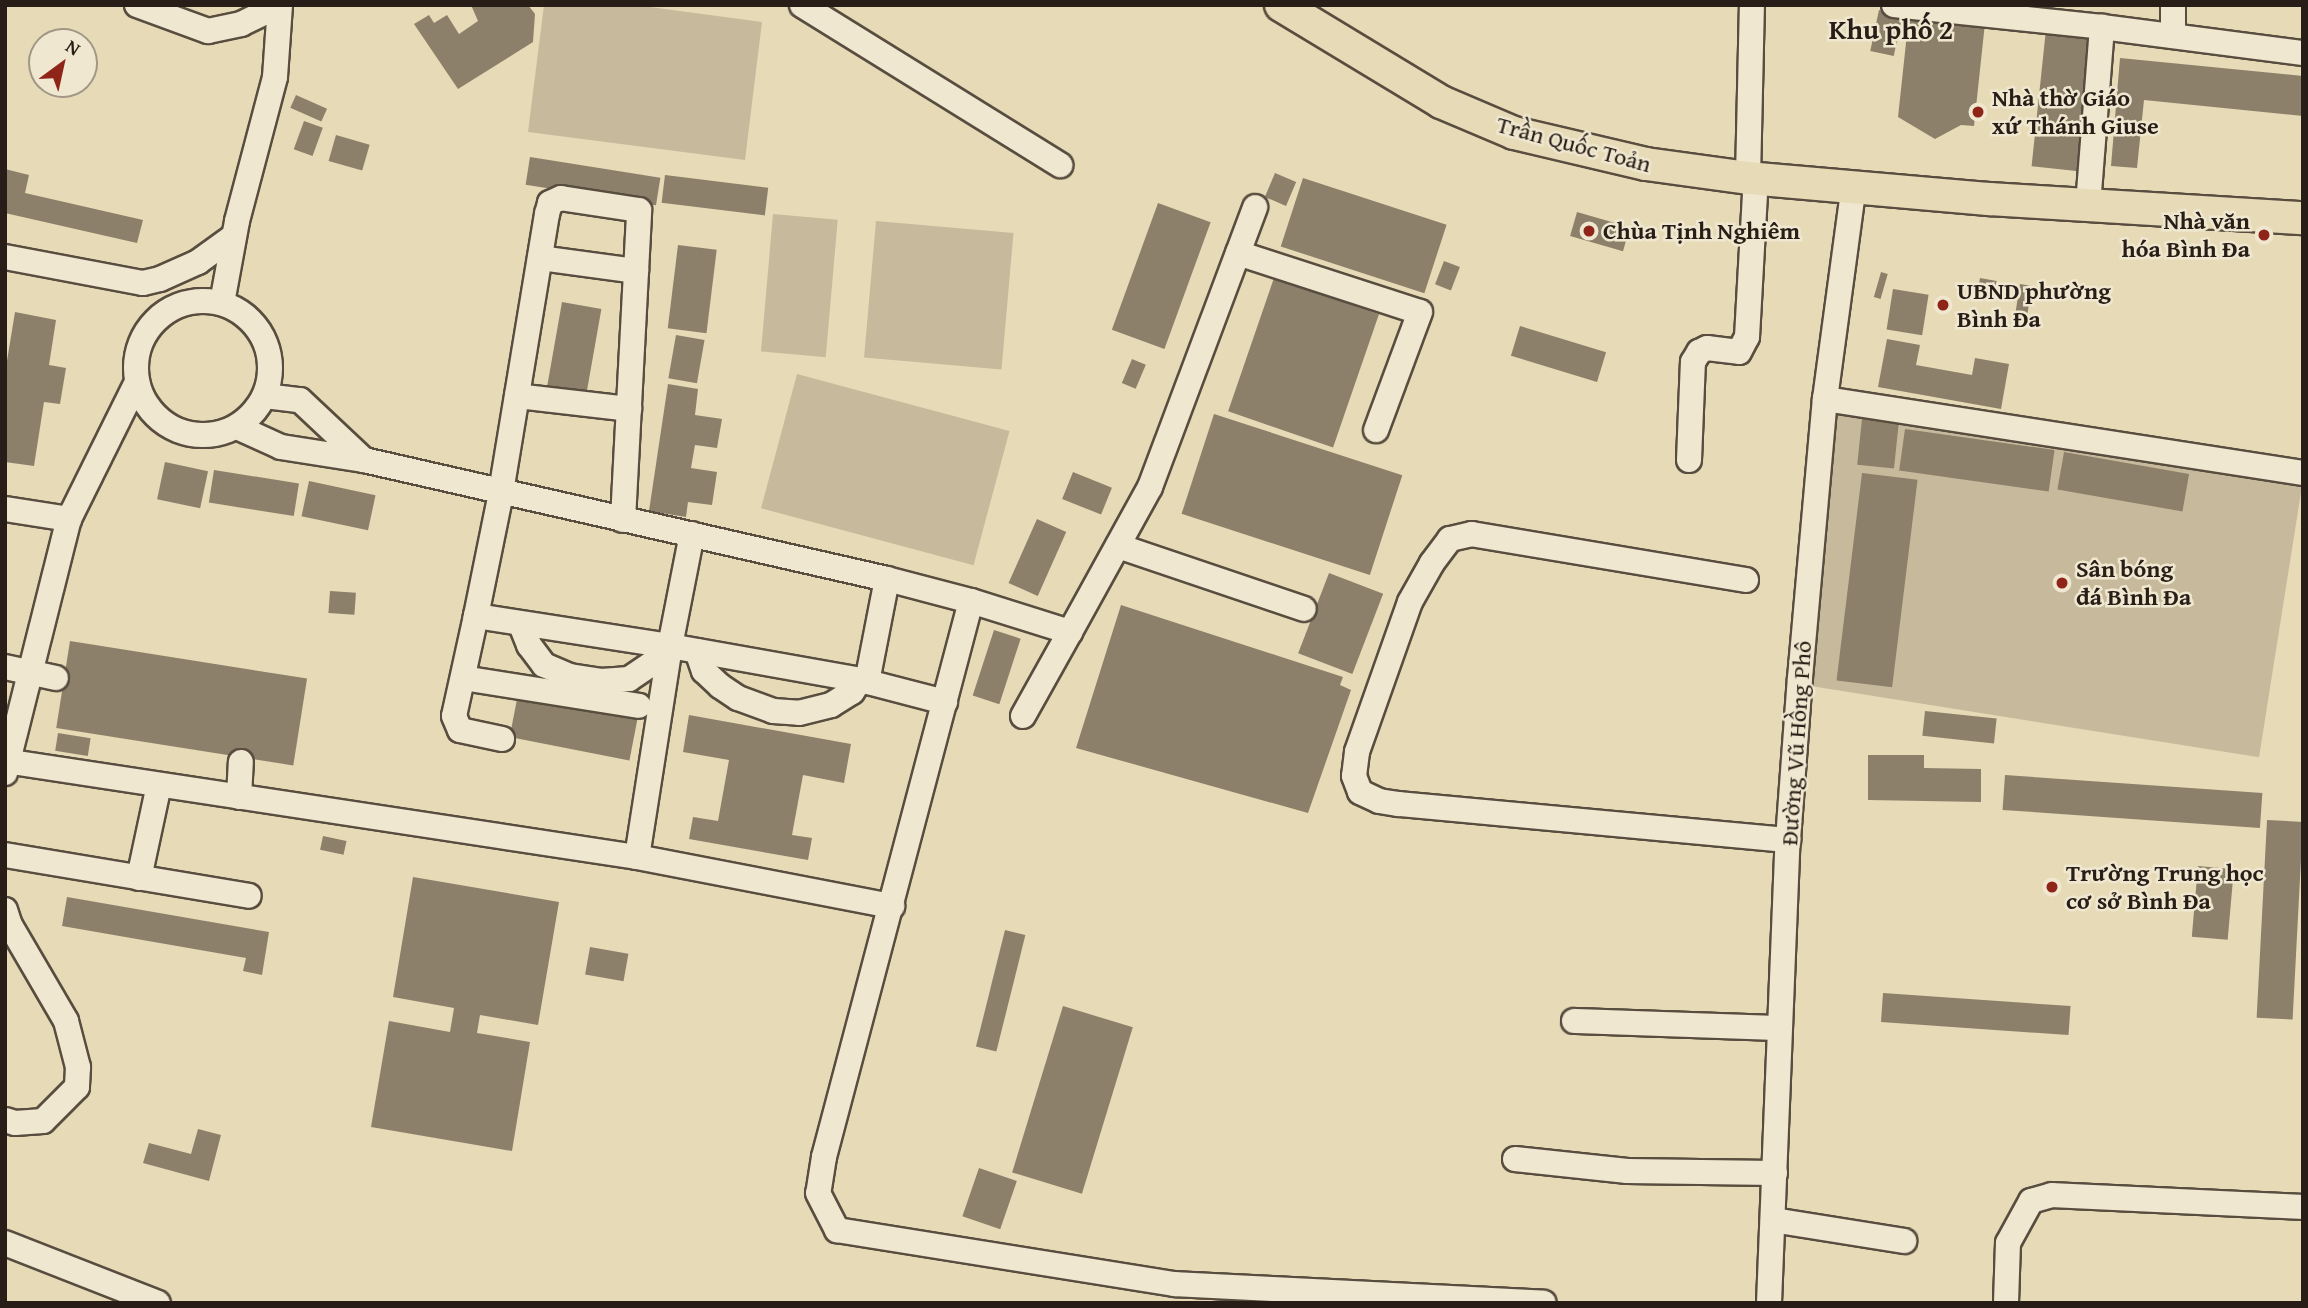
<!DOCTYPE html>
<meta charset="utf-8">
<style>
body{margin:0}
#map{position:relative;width:2308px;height:1308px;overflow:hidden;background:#e7dab7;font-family:"Gentium Book Plus",serif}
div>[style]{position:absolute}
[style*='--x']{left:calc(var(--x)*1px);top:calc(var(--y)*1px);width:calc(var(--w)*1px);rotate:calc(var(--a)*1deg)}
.green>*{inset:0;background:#c7ba9c;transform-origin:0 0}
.building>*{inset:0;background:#8c806a;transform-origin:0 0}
.roads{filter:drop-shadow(2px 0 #584d3f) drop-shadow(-2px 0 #584d3f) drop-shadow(0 2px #584d3f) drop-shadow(0 -2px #584d3f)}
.minor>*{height:24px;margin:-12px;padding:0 12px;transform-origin:12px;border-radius:12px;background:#efe7d0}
.minor>.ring{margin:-12px;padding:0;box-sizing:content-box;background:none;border:24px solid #efe7d0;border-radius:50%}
.major>*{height:32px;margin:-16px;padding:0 16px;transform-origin:16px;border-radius:16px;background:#e7dab7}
.dots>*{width:19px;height:19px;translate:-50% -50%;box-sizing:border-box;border:4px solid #efe7d0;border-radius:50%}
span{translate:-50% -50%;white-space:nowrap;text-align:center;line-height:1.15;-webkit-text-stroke:5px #efe7d0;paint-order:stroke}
.poi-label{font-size:24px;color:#291e17;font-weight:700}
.left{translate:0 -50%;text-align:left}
.right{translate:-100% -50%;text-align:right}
.street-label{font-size:24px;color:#291e17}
.quarter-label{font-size:28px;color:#291e17;font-weight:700}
.frame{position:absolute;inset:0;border:7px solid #291e17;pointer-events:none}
.north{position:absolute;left:28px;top:28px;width:70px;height:70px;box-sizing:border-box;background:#efe7d0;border:2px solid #a09786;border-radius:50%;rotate:33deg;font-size:19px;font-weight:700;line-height:28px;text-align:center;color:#291e17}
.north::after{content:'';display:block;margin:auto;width:24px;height:32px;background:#8f2418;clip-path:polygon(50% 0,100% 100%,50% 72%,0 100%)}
</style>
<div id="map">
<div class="green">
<div style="clip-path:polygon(544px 5px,635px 5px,762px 22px,745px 160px,528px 132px)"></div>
<div style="left:773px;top:214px;width:65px;height:138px;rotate:5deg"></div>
<div style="left:876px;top:221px;width:138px;height:137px;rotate:5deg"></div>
<div style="left:797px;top:374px;width:220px;height:139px;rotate:15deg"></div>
<div style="left:1838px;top:411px;width:470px;height:276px;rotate:9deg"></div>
</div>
<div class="building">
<div style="clip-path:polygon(471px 5px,528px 5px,535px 14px,533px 42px,458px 89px,414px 24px,429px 15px,434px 23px,447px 15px,459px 34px,478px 21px)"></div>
<div style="left:1879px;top:10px;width:24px;height:42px;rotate:12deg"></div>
<div style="clip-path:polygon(1909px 15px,1985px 23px,1974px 126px,1961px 125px,1935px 139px,1898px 117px)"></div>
<div style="left:2046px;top:29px;width:47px;height:138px;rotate:6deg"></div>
<div style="clip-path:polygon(2120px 58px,2303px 76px,2303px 116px,2144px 100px,2137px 168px,2111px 166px)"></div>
<div style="left:296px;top:95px;width:34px;height:14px;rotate:24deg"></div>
<div style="left:304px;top:121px;width:20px;height:30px;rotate:20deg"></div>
<div style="left:336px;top:135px;width:35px;height:27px;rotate:16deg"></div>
<div style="left:530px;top:157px;width:132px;height:28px;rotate:9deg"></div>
<div style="clip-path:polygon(5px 169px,29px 175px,25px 193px,143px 220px,137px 243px,5px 213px)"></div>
<div style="left:1275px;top:173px;width:23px;height:26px;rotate:23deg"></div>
<div style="left:665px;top:175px;width:104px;height:28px;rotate:7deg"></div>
<div style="left:1303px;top:178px;width:151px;height:72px;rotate:18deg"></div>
<div style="left:1158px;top:203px;width:56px;height:135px;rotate:20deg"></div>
<div style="left:1577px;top:212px;width:55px;height:25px;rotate:16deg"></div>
<div style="left:678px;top:245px;width:39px;height:84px;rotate:7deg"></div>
<div style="left:1444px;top:261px;width:17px;height:25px;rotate:21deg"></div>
<div style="left:1881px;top:272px;width:7px;height:26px;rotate:16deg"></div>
<div style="left:1274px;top:278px;width:111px;height:141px;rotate:19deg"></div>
<div style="left:1980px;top:278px;width:17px;height:15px;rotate:10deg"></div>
<div style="left:2020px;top:284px;width:12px;height:35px;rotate:9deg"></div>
<div style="left:1893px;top:289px;width:36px;height:41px;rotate:9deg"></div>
<div style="left:562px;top:302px;width:40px;height:88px;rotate:10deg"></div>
<div style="clip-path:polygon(15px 312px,56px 320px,49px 365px,66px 368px,60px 404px,44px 402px,34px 466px,5px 462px,5px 373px)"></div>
<div style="left:1520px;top:326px;width:90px;height:31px;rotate:17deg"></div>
<div style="left:676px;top:335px;width:29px;height:44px;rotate:10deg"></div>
<div style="clip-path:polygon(1887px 339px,1920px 345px,1916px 365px,1972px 375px,1975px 358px,2009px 364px,2001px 409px,1878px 387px)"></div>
<div style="left:1132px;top:359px;width:15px;height:26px;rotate:23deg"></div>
<div style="clip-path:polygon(668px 384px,698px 389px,695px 415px,722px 419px,717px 448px,695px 445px,691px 468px,717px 472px,712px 505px,688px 502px,686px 517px,649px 511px)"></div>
<div style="left:1214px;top:414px;width:198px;height:105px;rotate:18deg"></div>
<div style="left:1862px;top:419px;width:37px;height:46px;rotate:6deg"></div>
<div style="left:1905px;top:429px;width:151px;height:42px;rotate:8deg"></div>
<div style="left:2064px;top:452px;width:127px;height:38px;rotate:10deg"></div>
<div style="left:165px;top:462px;width:44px;height:38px;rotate:12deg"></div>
<div style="left:214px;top:470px;width:86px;height:33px;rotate:9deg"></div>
<div style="left:1073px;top:472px;width:42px;height:29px;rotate:22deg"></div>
<div style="left:1862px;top:473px;width:56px;height:209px;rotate:7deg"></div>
<div style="left:309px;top:481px;width:68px;height:36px;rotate:12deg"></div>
<div style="left:1037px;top:519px;width:32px;height:70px;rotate:24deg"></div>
<div style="left:1329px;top:573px;width:58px;height:86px;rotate:21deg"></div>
<div style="left:330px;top:591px;width:26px;height:22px;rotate:4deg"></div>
<div style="clip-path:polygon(1121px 605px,1343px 677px,1340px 685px,1351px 690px,1308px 813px,1076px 748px)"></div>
<div style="left:994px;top:630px;width:28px;height:69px;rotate:18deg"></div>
<div style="left:70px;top:641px;width:240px;height:88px;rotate:9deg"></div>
<div style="left:519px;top:689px;width:122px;height:49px;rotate:11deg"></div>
<div style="left:1925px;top:711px;width:72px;height:25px;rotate:6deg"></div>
<div style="clip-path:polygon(689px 715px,851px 744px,844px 783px,803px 775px,792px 835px,812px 838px,808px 860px,689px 839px,693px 817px,718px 821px,729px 760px,683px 752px)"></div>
<div style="left:58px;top:733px;width:33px;height:18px;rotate:9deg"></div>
<div style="clip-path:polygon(1868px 755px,1924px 755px,1924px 768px,1981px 769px,1981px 802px,1868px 800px)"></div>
<div style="left:2005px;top:775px;width:258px;height:35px;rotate:4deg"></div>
<div style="left:2267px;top:820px;width:36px;height:198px;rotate:3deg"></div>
<div style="left:323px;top:836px;width:24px;height:14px;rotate:12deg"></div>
<div style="left:2198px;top:866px;width:36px;height:71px;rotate:5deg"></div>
<div style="clip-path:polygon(413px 877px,559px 902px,538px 1025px,480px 1015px,477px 1033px,530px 1042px,512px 1151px,371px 1127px,389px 1021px,450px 1032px,454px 1008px,393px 997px)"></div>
<div style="clip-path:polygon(67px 897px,269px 932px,262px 975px,243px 971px,246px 958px,62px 926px)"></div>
<div style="left:1005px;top:930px;width:21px;height:120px;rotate:14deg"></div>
<div style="left:590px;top:947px;width:39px;height:28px;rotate:10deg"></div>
<div style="left:1883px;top:993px;width:188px;height:29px;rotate:4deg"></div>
<div style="left:1063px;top:1006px;width:73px;height:174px;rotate:17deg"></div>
<div style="clip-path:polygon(198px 1129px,221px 1135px,209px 1181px,143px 1163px,149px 1143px,191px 1154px)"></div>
<div style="left:979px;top:1168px;width:40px;height:51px;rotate:19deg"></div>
</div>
<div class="roads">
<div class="minor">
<div style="--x:137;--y:5;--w:76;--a:20.1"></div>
<div style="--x:208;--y:31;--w:34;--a:-12"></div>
<div style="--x:241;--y:24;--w:43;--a:-26"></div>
<div style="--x:802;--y:5;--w:304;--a:31.8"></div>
<div style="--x:1894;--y:5;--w:209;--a:6"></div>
<div style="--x:2102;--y:27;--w:203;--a:7.4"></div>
<div style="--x:2173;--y:5;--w:31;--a:90"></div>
<div style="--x:1748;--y:178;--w:173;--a:-88.7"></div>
<div style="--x:2088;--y:205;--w:179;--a:-85.5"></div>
<div style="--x:1238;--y:253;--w:191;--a:18"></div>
<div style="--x:1420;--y:312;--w:126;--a:110.4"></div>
<div style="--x:5;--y:257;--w:140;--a:10.7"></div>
<div style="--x:143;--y:283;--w:17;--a:-13"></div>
<div style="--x:160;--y:279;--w:42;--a:-24.1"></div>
<div style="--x:198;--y:262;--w:44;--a:-35.8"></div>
<div style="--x:540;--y:258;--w:97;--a:7.7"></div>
<div class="ring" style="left:136px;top:301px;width:110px;height:110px"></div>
<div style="--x:222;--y:303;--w:83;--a:-79.6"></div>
<div style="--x:237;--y:221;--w:149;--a:-75.2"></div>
<div style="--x:275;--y:77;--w:72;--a:-86"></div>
<div style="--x:265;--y:396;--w:35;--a:7"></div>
<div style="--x:300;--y:400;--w:88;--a:43.2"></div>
<div style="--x:364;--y:460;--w:536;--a:12.82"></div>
<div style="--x:887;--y:579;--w:87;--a:14.7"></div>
<div style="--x:971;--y:601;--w:575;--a:104.81"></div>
<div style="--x:824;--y:1157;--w:36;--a:99"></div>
<div style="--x:818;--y:1193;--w:42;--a:62.8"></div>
<div style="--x:837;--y:1230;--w:342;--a:9.1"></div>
<div style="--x:1175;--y:1284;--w:369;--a:2.9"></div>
<div style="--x:517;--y:396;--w:113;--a:6.6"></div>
<div style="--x:1825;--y:399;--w:484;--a:8.8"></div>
<div style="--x:237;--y:427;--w:48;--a:24.4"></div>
<div style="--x:281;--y:447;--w:84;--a:8.9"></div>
<div style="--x:1689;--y:460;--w:98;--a:-87.7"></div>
<div style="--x:1693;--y:362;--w:12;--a:-59"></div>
<div style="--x:1699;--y:352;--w:9;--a:-27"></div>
<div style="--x:1707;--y:348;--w:32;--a:7"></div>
<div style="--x:1739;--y:352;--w:17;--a:-62"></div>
<div style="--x:1747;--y:337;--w:159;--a:-86.8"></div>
<div style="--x:5;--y:509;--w:65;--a:8.9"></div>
<div style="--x:623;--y:520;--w:310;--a:-87"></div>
<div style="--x:639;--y:210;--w:79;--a:-171.3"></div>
<div style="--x:561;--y:198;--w:12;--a:156"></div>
<div style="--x:550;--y:203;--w:11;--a:105"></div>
<div style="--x:547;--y:214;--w:283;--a:99.4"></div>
<div style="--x:501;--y:493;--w:126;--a:101.5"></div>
<div style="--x:476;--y:616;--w:196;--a:8.8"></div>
<div style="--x:670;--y:646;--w:193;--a:10.1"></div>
<div style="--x:860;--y:680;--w:88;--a:14.5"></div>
<div style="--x:1118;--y:546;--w:196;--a:18.7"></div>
<div style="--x:1746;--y:580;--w:278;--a:-170.5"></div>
<div style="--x:1472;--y:534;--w:23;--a:167"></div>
<div style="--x:1450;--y:539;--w:30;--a:127"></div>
<div style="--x:1432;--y:563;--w:45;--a:119.4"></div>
<div style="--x:1410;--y:602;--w:159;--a:109.5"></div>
<div style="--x:1357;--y:752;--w:24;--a:97"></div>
<div style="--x:1354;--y:776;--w:17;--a:69"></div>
<div style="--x:1360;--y:792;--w:21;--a:25"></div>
<div style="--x:1379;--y:801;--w:20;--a:9"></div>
<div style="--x:1399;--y:804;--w:391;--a:5.3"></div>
<div style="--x:971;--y:601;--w:104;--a:17.4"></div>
<div style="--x:1070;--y:632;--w:166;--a:-61.1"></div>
<div style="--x:1150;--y:487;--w:299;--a:-69.4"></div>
<div style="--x:476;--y:616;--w:102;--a:102.4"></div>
<div style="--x:454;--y:716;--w:15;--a:67"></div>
<div style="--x:460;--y:730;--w:43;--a:12.1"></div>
<div style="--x:521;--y:625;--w:22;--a:68"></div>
<div style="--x:529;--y:645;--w:25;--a:53"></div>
<div style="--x:544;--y:665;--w:28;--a:23"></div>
<div style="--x:570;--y:676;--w:31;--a:9"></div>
<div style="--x:601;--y:681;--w:28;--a:-4"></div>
<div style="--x:629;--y:679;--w:29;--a:-34"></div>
<div style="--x:653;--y:663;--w:24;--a:-45"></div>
<div style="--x:697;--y:651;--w:21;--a:71"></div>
<div style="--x:704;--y:671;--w:22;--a:43"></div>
<div style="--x:720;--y:686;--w:22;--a:34"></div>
<div style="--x:738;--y:698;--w:37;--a:20"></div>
<div style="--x:773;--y:711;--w:26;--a:4"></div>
<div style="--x:799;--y:713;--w:33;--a:-14"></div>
<div style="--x:831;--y:705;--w:25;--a:-32"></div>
<div style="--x:852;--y:692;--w:14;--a:-56"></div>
<div style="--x:5;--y:667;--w:52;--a:12.2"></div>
<div style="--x:463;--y:678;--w:178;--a:9"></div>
<div style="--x:867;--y:682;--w:105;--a:-79"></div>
<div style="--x:1023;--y:716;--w:96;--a:-60.8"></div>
<div style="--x:5;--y:761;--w:639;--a:8.64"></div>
<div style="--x:637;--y:857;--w:260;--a:10.9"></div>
<div style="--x:5;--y:773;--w:262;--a:-75.9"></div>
<div style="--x:69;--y:519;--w:153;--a:-63.6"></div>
<div style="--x:239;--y:797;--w:35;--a:-87"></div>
<div style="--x:5;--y:855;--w:247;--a:9.5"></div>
<div style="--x:637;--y:857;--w:214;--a:-81.1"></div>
<div style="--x:670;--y:646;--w:114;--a:-78.9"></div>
<div style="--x:139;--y:878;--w:95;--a:-77.9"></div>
<div style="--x:5;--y:910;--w:16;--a:72"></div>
<div style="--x:10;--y:925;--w:111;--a:59.7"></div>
<div style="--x:66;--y:1021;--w:48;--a:75.4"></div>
<div style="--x:78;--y:1067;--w:20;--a:93"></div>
<div style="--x:77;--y:1087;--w:48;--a:135"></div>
<div style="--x:43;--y:1121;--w:28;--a:176"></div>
<div style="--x:15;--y:1123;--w:10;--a:-163"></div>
<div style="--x:1574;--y:1021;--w:205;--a:2"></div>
<div style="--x:1515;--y:1159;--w:113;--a:6.1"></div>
<div style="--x:1627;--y:1171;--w:148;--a:0.8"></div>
<div style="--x:1773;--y:1220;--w:133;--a:9.1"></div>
<div style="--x:5;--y:1243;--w:164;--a:21.4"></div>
<div style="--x:1769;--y:1303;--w:463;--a:-87.7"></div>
<div style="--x:1788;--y:840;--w:162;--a:-85.8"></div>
<div style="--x:1800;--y:678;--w:280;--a:-84.9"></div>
<div style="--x:1825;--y:399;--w:216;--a:-82.3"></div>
<div style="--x:2006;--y:1303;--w:60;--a:-88.1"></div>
<div style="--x:2008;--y:1243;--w:48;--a:-61.3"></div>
<div style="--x:2031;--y:1201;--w:22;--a:-16"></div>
<div style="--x:2052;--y:1195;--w:251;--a:2.7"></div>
</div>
<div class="major">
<div style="--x:1281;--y:5;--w:187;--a:31.2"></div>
<div style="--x:1441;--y:102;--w:79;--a:23"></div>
<div style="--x:1514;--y:133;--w:136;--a:13.2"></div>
<div style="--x:1646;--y:164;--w:103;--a:7.8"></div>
<div style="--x:1748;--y:178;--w:242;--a:5"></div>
<div style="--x:1989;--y:199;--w:315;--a:3.5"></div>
</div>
</div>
<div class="dots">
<div style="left:1978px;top:112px;background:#8f2418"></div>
<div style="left:1589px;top:231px;background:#8f2418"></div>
<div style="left:2264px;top:235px;background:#8f2418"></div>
<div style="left:1943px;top:305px;background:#8f2418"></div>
<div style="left:2062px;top:583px;background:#8f2418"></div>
<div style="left:2052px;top:887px;background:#8f2418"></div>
</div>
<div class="poi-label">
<span class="left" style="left:1992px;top:112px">Nhà thờ Giáo<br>xứ Thánh Giuse</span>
<span class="right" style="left:2250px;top:235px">Nhà văn<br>hóa Bình Đa</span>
<span class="left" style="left:1603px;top:231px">Chùa Tịnh Nghiêm</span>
<span class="left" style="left:1957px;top:305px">UBND phường<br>Bình Đa</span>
<span class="left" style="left:2076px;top:583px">Sân bóng<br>đá Bình Đa</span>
<span class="left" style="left:2066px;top:887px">Trường Trung học<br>cơ sở Bình Đa</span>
</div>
<div class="street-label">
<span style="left:1574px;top:144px;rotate:15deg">Trần Quốc Toản</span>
<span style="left:1796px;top:743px;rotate:-86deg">Đường Vũ Hồng Phô</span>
</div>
<div class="quarter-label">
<span style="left:1891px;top:29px">Khu phố 2</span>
</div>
<div class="frame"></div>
<div class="north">N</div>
</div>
